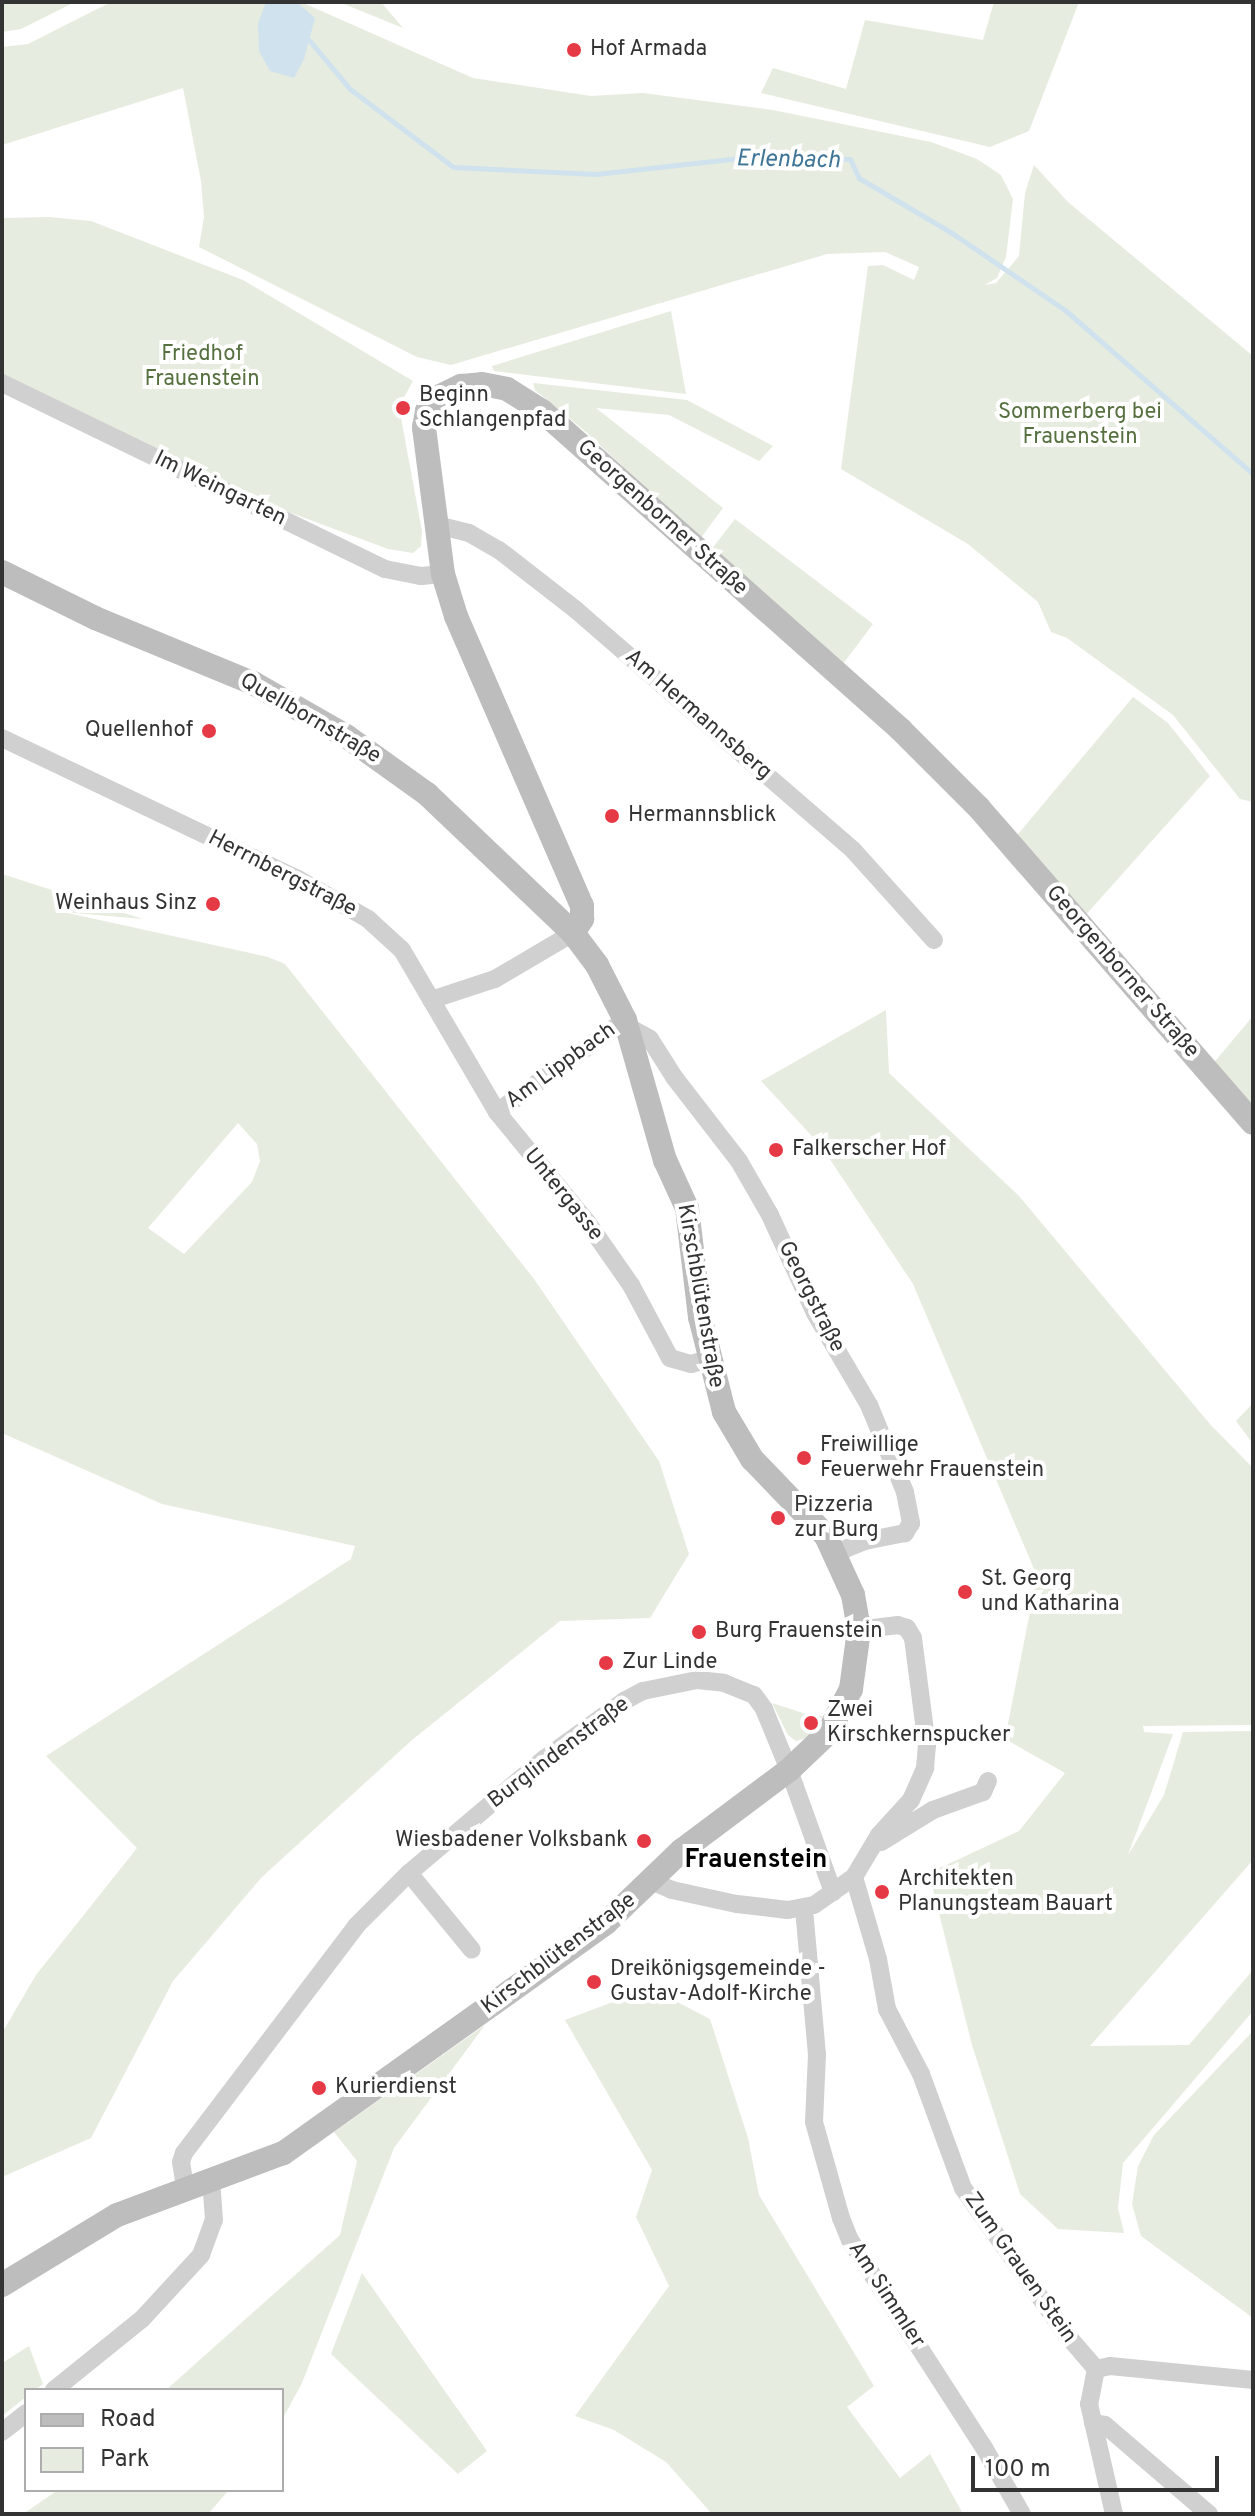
<!DOCTYPE html>
<meta charset="utf-8">
<style>
body{margin:0}
#map{position:relative;width:1255px;height:2516px;overflow:hidden;background:#fff;font-family:Overpass,sans-serif}
div>[style]{position:absolute}
[style*='--x']{left:calc(var(--x)*1px);top:calc(var(--y)*1px);width:calc(var(--w)*1px);rotate:calc(var(--a)*1deg)}
.green>*{inset:0;background:#e6ecdf}
.water>*{inset:0;background:#cfe2ee}
.stream>*{height:5px;margin:-2.5px;padding:0 2.5px;transform-origin:2.5px;border-radius:2.5px;background:#cfe2ee}
.street>*{height:18px;margin:-9px;padding:0 9px;transform-origin:9px;border-radius:9px;background:#d0d0d0}
.secondary>*{height:24px;margin:-12px;padding:0 12px;transform-origin:12px;border-radius:12px;background:#bdbdbd}
.dots>*{width:22px;height:22px;translate:-50% -50%;box-sizing:border-box;border:4px solid #fff;border-radius:50%}
span{translate:-50% -50%;white-space:nowrap;text-align:center;line-height:1.15;-webkit-text-stroke:8px #fff;paint-order:stroke}
.poi-label{font-size:22px;color:#333}
.left{translate:0 -50%;text-align:left}
.right{translate:-100% -50%;text-align:right}
.park-label{font-size:22px;color:#56703f}
.street-label{font-size:22px;color:#333}
.water-label{font-size:24px;color:#3f7597;font-style:italic}
.quarter-label{font-size:26px;color:#000;font-weight:700}
.frame{position:absolute;inset:0;border:4px solid #333;pointer-events:none}
.legend{position:absolute;left:24px;top:2388px;width:260px;height:104px;box-sizing:border-box;background:#fff;border:2px solid #adadad;margin:0;padding:10px 14px;list-style:none;font-size:24px;color:#333}
.legend li{display:flex;align-items:center;gap:16px;height:40px}
.legend b{width:40px;border:2px solid #adadad}
.scale{position:absolute;left:971px;top:2456px;width:248px;height:36px;box-sizing:border-box;border:4px solid #333;border-top:0;padding-left:10px;font-size:24px;line-height:28px;white-space:nowrap;color:#333;-webkit-text-stroke:6px #fff;paint-order:stroke}
</style>
<div id="map">
<div class="green">
<div style="clip-path:polygon(2px 2px,75px 2px,21px 29px,2px 32px)"></div>
<div style="clip-path:polygon(111px 2px,301px 2px,473px 78px,591px 96px,643px 93px,773px 110px,931px 142px,977px 159px,1001px 175px,1013px 199px,1006px 257px,997px 278px,985px 285px,996px 283px,1019px 256px,1025px 193px,1034px 165px,1068px 202px,1253px 356px,1253px 802px,1240px 799px,1173px 715px,1067px 638px,1051px 632px,1038px 602px,968px 544px,841px 469px,868px 266px,883px 265px,914px 280px,919px 267px,885px 252px,827px 254px,451px 365px,417px 357px,199px 247px,204px 217px,201px 181px,183px 88px,2px 145px,2px 47px,28px 44px)"></div>
<div style="clip-path:polygon(339px 2px,381px 2px,403px 28px)"></div>
<div style="clip-path:polygon(994px 2px,1079px 2px,1029px 131px,990px 147px,761px 93px,773px 68px,846px 89px,865px 20px,983px 40px)"></div>
<div style="clip-path:polygon(49px 217px,91px 221px,243px 280px,413px 381px,401px 403px,401px 418px,422px 531px,421px 546px,413px 553px,388px 549px,286px 511px,2px 376px,2px 218px)"></div>
<div style="clip-path:polygon(671px 311px,686px 394px,494px 371px,492px 366px)"></div>
<div style="clip-path:polygon(533px 383px,687px 400px,773px 446px,759px 461px,669px 415px,596px 408px,723px 508px,700px 539px,586px 432px,535px 390px)"></div>
<div style="clip-path:polygon(735px 519px,873px 624px,840px 668px,711px 550px)"></div>
<div style="clip-path:polygon(1133px 697px,1168px 723px,1210px 776px,1082px 919px,1013px 840px)"></div>
<div style="clip-path:polygon(evenodd,2px 874px,143px 919px,63px 912px,268px 957px,285px 964px,534px 1279px,659px 1461px,689px 1554px,650px 1618px,560px 1621px,412px 1740px,262px 1877px,173px 1981px,91px 2138px,2px 2177px,2px 2033px,36px 1975px,137px 1848px,46px 1756px,351px 1559px,355px 1546px,162px 1504px,2px 1433px,2px 874px,238px 1123px,257px 1144px,260px 1161px,252px 1182px,184px 1254px,148px 1228px,238px 1123px)"></div>
<div style="clip-path:polygon(886px 1010px,889px 1073px,1019px 1196px,1209px 1423px,1253px 1468px,1253px 1725px,1143px 1726px,1144px 1732px,1173px 1734px,1128px 1855px,1164px 1795px,1183px 1732px,1253px 1731px,1253px 1860px,1090px 2046px,1189px 2045px,1253px 1970px,1253px 2011px,1123px 2163px,1118px 2208px,1124px 2233px,1058px 2229px,1020px 2194px,972px 2045px,929px 1873px,1019px 1831px,1065px 1773px,1005px 1739px,1037px 1576px,913px 1284px,821px 1146px,761px 1081px)"></div>
<div style="clip-path:polygon(1253px 1016px,1253px 1114px,1212px 1065px)"></div>
<div style="clip-path:polygon(1253px 1403px,1253px 1444px,1236px 1421px)"></div>
<div style="clip-path:polygon(772px 1703px,803px 1713px,823px 1716px,807px 1738px,796px 1741px,788px 1735px)"></div>
<div style="clip-path:polygon(650px 1988px,710px 2019px,748px 2138px,759px 2195px,874px 2386px,847px 2407px,900px 2478px,930px 2454px,963px 2514px,712px 2514px,666px 2462px,614px 2430px,575px 2416px,669px 2286px,636px 2217px,652px 2170px,565px 2020px)"></div>
<div style="clip-path:polygon(485px 2025px,394px 2148px,302px 2383px,282px 2420px,282px 2390px,166px 2390px,340px 2235px,357px 2161px,334px 2132px)"></div>
<div style="clip-path:polygon(1253px 2031px,1253px 2318px,1141px 2236px,1132px 2204px,1138px 2166px,1154px 2135px)"></div>
<div style="clip-path:polygon(362px 2273px,487px 2451px,458px 2474px,331px 2354px)"></div>
<div style="clip-path:polygon(29px 2346px,43px 2384px,35px 2390px,26px 2390px,26px 2397px,2px 2416px,2px 2363px)"></div>
<div style="clip-path:polygon(58px 2490px,229px 2490px,208px 2514px,23px 2514px)"></div>
</div>
<div class="water">
<div style="clip-path:polygon(266px 2px,297px 2px,315px 18px,304px 59px,294px 78px,270px 71px,259px 51px,258px 24px)"></div>
</div>
<div class="stream">
<div style="--x:309;--y:40;--w:64;--a:50.1"></div>
<div style="--x:350;--y:89;--w:129;--a:37.1"></div>
<div style="--x:453;--y:167;--w:143;--a:2.8"></div>
<div style="--x:596;--y:174;--w:154;--a:-6.3"></div>
<div style="--x:749;--y:157;--w:101;--a:1.1"></div>
<div style="--x:850;--y:159;--w:21;--a:65"></div>
<div style="--x:859;--y:178;--w:108;--a:30.6"></div>
<div style="--x:952;--y:233;--w:137;--a:34.3"></div>
<div style="--x:1065;--y:310;--w:249;--a:41.1"></div>
</div>
<div class="street">
<div style="--x:2;--y:383;--w:426;--a:25.9"></div>
<div style="--x:385;--y:569;--w:37;--a:11"></div>
<div style="--x:421;--y:576;--w:22;--a:-5"></div>
<div style="--x:437;--y:525;--w:33;--a:14"></div>
<div style="--x:469;--y:533;--w:34;--a:30"></div>
<div style="--x:499;--y:550;--w:98;--a:37.9"></div>
<div style="--x:576;--y:610;--w:367;--a:40.9"></div>
<div style="--x:853;--y:850;--w:121;--a:48"></div>
<div style="--x:2;--y:738;--w:328;--a:25.5"></div>
<div style="--x:298;--y:879;--w:81;--a:29.7"></div>
<div style="--x:368;--y:919;--w:46;--a:42.4"></div>
<div style="--x:402;--y:950;--w:188;--a:59.6"></div>
<div style="--x:497;--y:1112;--w:142;--a:50.7"></div>
<div style="--x:587;--y:1222;--w:77;--a:55.1"></div>
<div style="--x:631;--y:1285;--w:83;--a:61.9"></div>
<div style="--x:670;--y:1358;--w:22;--a:16"></div>
<div style="--x:691;--y:1364;--w:19;--a:-16"></div>
<div style="--x:431;--y:1000;--w:67;--a:-18.2"></div>
<div style="--x:495;--y:979;--w:91;--a:-30.5"></div>
<div style="--x:627;--y:1026;--w:26;--a:29"></div>
<div style="--x:650;--y:1039;--w:45;--a:57.7"></div>
<div style="--x:674;--y:1077;--w:106;--a:52.3"></div>
<div style="--x:739;--y:1161;--w:62;--a:60.1"></div>
<div style="--x:770;--y:1215;--w:108;--a:65.3"></div>
<div style="--x:815;--y:1313;--w:107;--a:59.6"></div>
<div style="--x:869;--y:1405;--w:94;--a:67.5"></div>
<div style="--x:905;--y:1492;--w:32;--a:79"></div>
<div style="--x:911;--y:1523;--w:12;--a:121"></div>
<div style="--x:905;--y:1533;--w:41;--a:168.7"></div>
<div style="--x:865;--y:1541;--w:32;--a:158"></div>
<div style="--x:497;--y:1112;--w:158;--a:-35.7"></div>
<div style="--x:881;--y:1842;--w:61;--a:-31.6"></div>
<div style="--x:933;--y:1810;--w:53;--a:-19.8"></div>
<div style="--x:983;--y:1792;--w:12;--a:-66"></div>
<div style="--x:409;--y:1873;--w:99;--a:50.7"></div>
<div style="--x:854;--y:1877;--w:85;--a:73.7"></div>
<div style="--x:878;--y:1959;--w:51;--a:79.8"></div>
<div style="--x:887;--y:2009;--w:73;--a:62.4"></div>
<div style="--x:921;--y:2074;--w:121;--a:69.8"></div>
<div style="--x:963;--y:2188;--w:179;--a:54.8"></div>
<div style="--x:1066;--y:2334;--w:46;--a:49.4"></div>
<div style="--x:651;--y:1881;--w:23;--a:23"></div>
<div style="--x:672;--y:1890;--w:66;--a:12.2"></div>
<div style="--x:737;--y:1904;--w:51;--a:6.7"></div>
<div style="--x:788;--y:1910;--w:26;--a:-11"></div>
<div style="--x:814;--y:1905;--w:49;--a:-35"></div>
<div style="--x:854;--y:1877;--w:49;--a:-59.2"></div>
<div style="--x:879;--y:1835;--w:47;--a:-47.6"></div>
<div style="--x:911;--y:1800;--w:35;--a:-66"></div>
<div style="--x:925;--y:1768;--w:22;--a:-85"></div>
<div style="--x:927;--y:1746;--w:109;--a:-97.4"></div>
<div style="--x:913;--y:1638;--w:12;--a:-121"></div>
<div style="--x:907;--y:1628;--w:9;--a:-162"></div>
<div style="--x:898;--y:1625;--w:39;--a:173"></div>
<div style="--x:804;--y:1909;--w:146;--a:84.9"></div>
<div style="--x:817;--y:2054;--w:68;--a:92.5"></div>
<div style="--x:814;--y:2122;--w:100;--a:74.3"></div>
<div style="--x:841;--y:2218;--w:24;--a:68"></div>
<div style="--x:850;--y:2240;--w:245;--a:57.2"></div>
<div style="--x:983;--y:2446;--w:78;--a:60.2"></div>
<div style="--x:185;--y:2187;--w:25;--a:-99"></div>
<div style="--x:181;--y:2162;--w:9;--a:-72"></div>
<div style="--x:184;--y:2153;--w:285;--a:-52.8"></div>
<div style="--x:356;--y:1926;--w:75;--a:-45"></div>
<div style="--x:409;--y:1873;--w:177;--a:-40.2"></div>
<div style="--x:544;--y:1759;--w:99;--a:-35.9"></div>
<div style="--x:624;--y:1701;--w:21;--a:-28"></div>
<div style="--x:643;--y:1691;--w:55;--a:-11.5"></div>
<div style="--x:697;--y:1680;--w:27;--a:6"></div>
<div style="--x:724;--y:1683;--w:32;--a:22"></div>
<div style="--x:754;--y:1695;--w:17;--a:54"></div>
<div style="--x:764;--y:1709;--w:66;--a:67.7"></div>
<div style="--x:789;--y:1770;--w:130;--a:70.2"></div>
<div style="--x:1096;--y:2369;--w:14;--a:-12"></div>
<div style="--x:1110;--y:2366;--w:144;--a:5.6"></div>
<div style="--x:1096;--y:2369;--w:36;--a:101"></div>
<div style="--x:1089;--y:2404;--w:113;--a:77.2"></div>
<div style="--x:54;--y:2390;--w:113;--a:-38.9"></div>
<div style="--x:142;--y:2319;--w:87;--a:-47.3"></div>
<div style="--x:201;--y:2255;--w:37;--a:-70"></div>
<div style="--x:214;--y:2220;--w:41;--a:-94.2"></div>
<div style="--x:1093;--y:2423;--w:12;--a:9"></div>
<div style="--x:1105;--y:2425;--w:137;--a:40.6"></div>
<div style="--x:2;--y:2432;--w:31;--a:-38"></div>
</div>
<div class="secondary">
<div style="--x:2;--y:572;--w:104;--a:26.3"></div>
<div style="--x:95;--y:618;--w:171;--a:22.4"></div>
<div style="--x:253;--y:683;--w:107;--a:29.7"></div>
<div style="--x:346;--y:736;--w:100;--a:35.6"></div>
<div style="--x:427;--y:794;--w:202;--a:43.6"></div>
<div style="--x:573;--y:933;--w:40;--a:53"></div>
<div style="--x:597;--y:965;--w:62;--a:63"></div>
<div style="--x:625;--y:1020;--w:146;--a:74.1"></div>
<div style="--x:665;--y:1160;--w:53;--a:65.4"></div>
<div style="--x:687;--y:1208;--w:110;--a:83.2"></div>
<div style="--x:700;--y:1317;--w:98;--a:75.8"></div>
<div style="--x:724;--y:1412;--w:55;--a:59.2"></div>
<div style="--x:752;--y:1459;--w:107;--a:46.1"></div>
<div style="--x:826;--y:1536;--w:65;--a:65.4"></div>
<div style="--x:853;--y:1595;--w:36;--a:80"></div>
<div style="--x:859;--y:1630;--w:60;--a:97.7"></div>
<div style="--x:851;--y:1689;--w:50;--a:117.6"></div>
<div style="--x:828;--y:1733;--w:54;--a:136.5"></div>
<div style="--x:789;--y:1770;--w:134;--a:143.2"></div>
<div style="--x:682;--y:1850;--w:105;--a:136.2"></div>
<div style="--x:606;--y:1923;--w:397;--a:144.5"></div>
<div style="--x:283;--y:2153;--w:177;--a:159.5"></div>
<div style="--x:117;--y:2215;--w:135;--a:148.7"></div>
<div style="--x:573;--y:933;--w:17;--a:-57"></div>
<div style="--x:582;--y:919;--w:13;--a:-90"></div>
<div style="--x:582;--y:906;--w:316;--a:-113.5"></div>
<div style="--x:456;--y:616;--w:44;--a:-107.2"></div>
<div style="--x:443;--y:574;--w:148;--a:-97.4"></div>
<div style="--x:424;--y:427;--w:16;--a:-79"></div>
<div style="--x:427;--y:411;--w:16;--a:-55"></div>
<div style="--x:436;--y:398;--w:28;--a:-26"></div>
<div style="--x:461;--y:386;--w:21;--a:-5"></div>
<div style="--x:482;--y:384;--w:25;--a:11"></div>
<div style="--x:507;--y:389;--w:41;--a:32.2"></div>
<div style="--x:542;--y:411;--w:480;--a:41.6"></div>
<div style="--x:901;--y:730;--w:110;--a:45"></div>
<div style="--x:979;--y:808;--w:417;--a:49"></div>
</div>
<div class="dots">
<div style="left:574px;top:50px;background:#e63946"></div>
<div style="left:403px;top:408px;background:#e63946"></div>
<div style="left:209px;top:731px;background:#e63946"></div>
<div style="left:612px;top:816px;background:#e63946"></div>
<div style="left:213px;top:904px;background:#e63946"></div>
<div style="left:776px;top:1150px;background:#e63946"></div>
<div style="left:804px;top:1458px;background:#e63946"></div>
<div style="left:778px;top:1518px;background:#e63946"></div>
<div style="left:965px;top:1592px;background:#e63946"></div>
<div style="left:699px;top:1632px;background:#e63946"></div>
<div style="left:606px;top:1663px;background:#e63946"></div>
<div style="left:811px;top:1723px;background:#e63946"></div>
<div style="left:644px;top:1841px;background:#e63946"></div>
<div style="left:882px;top:1892px;background:#e63946"></div>
<div style="left:594px;top:1982px;background:#e63946"></div>
<div style="left:319px;top:2088px;background:#e63946"></div>
</div>
<div class="poi-label">
<span class="left" style="left:590px;top:50px">Hof Armada</span>
<span class="left" style="left:419px;top:408px">Beginn<br>Schlangenpfad</span>
<span class="right" style="left:193px;top:731px">Quellenhof</span>
<span class="left" style="left:628px;top:816px">Hermannsblick</span>
<span class="right" style="left:197px;top:904px">Weinhaus Sinz</span>
<span class="left" style="left:792px;top:1150px">Falkerscher Hof</span>
<span class="left" style="left:820px;top:1458px">Freiwillige<br>Feuerwehr Frauenstein</span>
<span class="left" style="left:794px;top:1518px">Pizzeria<br>zur Burg</span>
<span class="left" style="left:981px;top:1592px">St. Georg<br>und Katharina</span>
<span class="left" style="left:715px;top:1632px">Burg Frauenstein</span>
<span class="left" style="left:622px;top:1663px">Zur Linde</span>
<span class="left" style="left:827px;top:1723px">Zwei<br>Kirschkernspucker</span>
<span class="right" style="left:628px;top:1841px">Wiesbadener Volksbank</span>
<span class="left" style="left:898px;top:1892px">Architekten<br>Planungsteam Bauart</span>
<span class="left" style="left:610px;top:1982px">Dreikönigsgemeinde -<br>Gustav-Adolf-Kirche</span>
<span class="left" style="left:335px;top:2088px">Kurierdienst</span>
</div>
<div class="park-label">
<span style="left:202px;top:367px">Friedhof<br>Frauenstein</span>
<span style="left:1080px;top:425px">Sommerberg bei<br>Frauenstein</span>
</div>
<div class="street-label">
<span style="left:220px;top:489px;rotate:26deg">Im Weingarten</span>
<span style="left:662px;top:518px;rotate:42deg">Georgenborner Straße</span>
<span style="left:698px;top:715px;rotate:41deg">Am Hermannsberg</span>
<span style="left:310px;top:719px;rotate:30deg">Quellbornstraße</span>
<span style="left:282px;top:874px;rotate:27deg">Herrnbergstraße</span>
<span style="left:1122px;top:972px;rotate:49deg">Georgenborner Straße</span>
<span style="left:561px;top:1066px;rotate:-36deg">Am Lippbach</span>
<span style="left:563px;top:1195px;rotate:51deg">Untergasse</span>
<span style="left:700px;top:1296px;rotate:80deg">Kirschblütenstraße</span>
<span style="left:811px;top:1297px;rotate:63deg">Georgstraße</span>
<span style="left:559px;top:1753px;rotate:-37deg">Burglindenstraße</span>
<span style="left:559px;top:1954px;rotate:-37deg">Kirschblütenstraße</span>
<span style="left:1020px;top:2268px;rotate:55deg">Zum Grauen Stein</span>
<span style="left:886px;top:2295px;rotate:57deg">Am Simmler</span>
</div>
<div class="water-label">
<span style="left:788px;top:161px;rotate:1deg">Erlenbach</span>
</div>
<div class="quarter-label">
<span style="left:756px;top:1861px">Frauenstein</span>
</div>
<div class="frame"></div>
<ul class="legend">
<li><b style="height:10px;background:#bdbdbd"></b>Road</li>
<li><b style="height:22px;background:#e6ecdf"></b>Park</li>
</ul>
<div class="scale">100 m</div>
</div>
